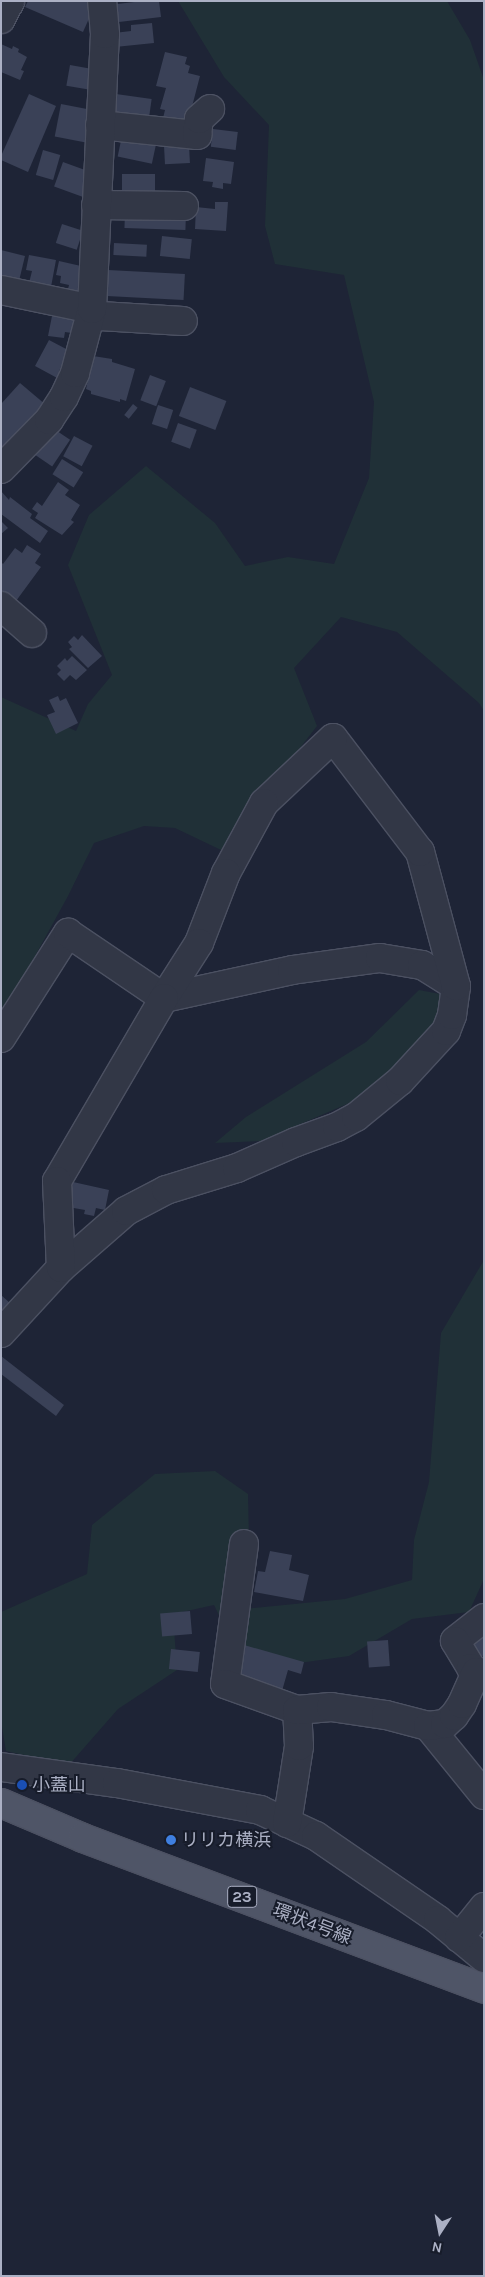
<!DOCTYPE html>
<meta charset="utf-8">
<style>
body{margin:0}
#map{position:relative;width:485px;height:2277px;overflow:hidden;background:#1e2436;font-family:Karla,"Noto Sans JP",sans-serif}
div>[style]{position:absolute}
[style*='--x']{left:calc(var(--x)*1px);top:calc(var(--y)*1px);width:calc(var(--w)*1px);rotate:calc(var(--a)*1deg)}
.green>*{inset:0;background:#203037}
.building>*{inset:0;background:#3a4157;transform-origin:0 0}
.roads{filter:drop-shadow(1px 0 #4c5162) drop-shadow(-1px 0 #4c5162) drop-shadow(0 1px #4c5162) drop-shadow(0 -1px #4c5162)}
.minor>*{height:28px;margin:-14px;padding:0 14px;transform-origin:14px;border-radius:14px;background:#323746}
.major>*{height:28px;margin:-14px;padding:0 14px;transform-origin:14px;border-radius:14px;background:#4f5567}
.dots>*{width:14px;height:14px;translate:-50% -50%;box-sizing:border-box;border:2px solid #171c2a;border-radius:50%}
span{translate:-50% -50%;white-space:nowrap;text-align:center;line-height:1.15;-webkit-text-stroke:4px #171c2a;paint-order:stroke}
.shield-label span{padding:1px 4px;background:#171c2a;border:1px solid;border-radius:4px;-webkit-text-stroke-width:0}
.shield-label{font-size:16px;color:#abb0c4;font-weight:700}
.poi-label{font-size:18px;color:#abb0c4}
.left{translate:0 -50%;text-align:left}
.street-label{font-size:18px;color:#abb0c4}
.frame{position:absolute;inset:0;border:2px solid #abb0c4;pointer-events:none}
.north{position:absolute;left:415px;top:2207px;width:50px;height:50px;-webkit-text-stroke:4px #171c2a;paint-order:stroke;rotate:191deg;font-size:14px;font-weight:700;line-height:20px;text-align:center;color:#abb0c4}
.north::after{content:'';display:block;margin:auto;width:18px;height:22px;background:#abb0c4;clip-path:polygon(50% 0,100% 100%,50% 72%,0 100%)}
</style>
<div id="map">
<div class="green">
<div style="clip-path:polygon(178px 1px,447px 1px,470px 40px,484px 80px,484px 711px,479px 703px,397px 632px,341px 617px,294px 668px,317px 726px,221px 850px,175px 828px,144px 826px,94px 843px,68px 896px,1px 1018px,1px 697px,76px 731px,88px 704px,112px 675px,68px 565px,89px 515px,146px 466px,215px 523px,245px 566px,288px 557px,334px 564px,369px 478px,374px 402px,344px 275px,275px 264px,265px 226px,269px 125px,224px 77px)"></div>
<div style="clip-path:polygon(419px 990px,440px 994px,438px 1024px,368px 1095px,261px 1141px,215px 1143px,246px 1117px,366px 1042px)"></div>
<div style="clip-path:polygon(484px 1260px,484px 1579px,469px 1612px,412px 1619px,349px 1656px,292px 1664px,232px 1642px,214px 1605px,173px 1614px,177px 1670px,118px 1709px,69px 1765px,6px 1751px,1px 1721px,1px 1612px,87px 1574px,92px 1525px,155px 1474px,215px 1471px,248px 1494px,249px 1539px,244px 1609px,345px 1599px,412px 1580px,414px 1540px,429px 1482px,441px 1333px)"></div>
</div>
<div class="building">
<div style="clip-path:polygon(28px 1px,85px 1px,95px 5px,83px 32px,25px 7px)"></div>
<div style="clip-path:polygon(143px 1px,159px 1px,161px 17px,119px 22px,117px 4px)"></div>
<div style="clip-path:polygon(152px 23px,154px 43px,115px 47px,114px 33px,131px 31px,131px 25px)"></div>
<div style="clip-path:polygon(1px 44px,12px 49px,13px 46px,19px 49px,18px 52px,27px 57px,21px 70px,24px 71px,20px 80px,1px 72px)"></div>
<div style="clip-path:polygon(165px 52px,187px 57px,185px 64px,190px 66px,188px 73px,200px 76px,188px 122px,162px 122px,165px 110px,160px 109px,166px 88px,156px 86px)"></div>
<div style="left:70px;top:65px;width:27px;height:21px;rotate:10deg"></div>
<div style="clip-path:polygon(29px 94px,56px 106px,28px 172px,1px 160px,1px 156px)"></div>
<div style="left:116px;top:94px;width:36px;height:24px;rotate:8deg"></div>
<div style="left:61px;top:104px;width:33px;height:33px;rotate:11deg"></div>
<div style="left:213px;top:129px;width:25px;height:18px;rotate:7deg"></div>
<div style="left:122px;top:136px;width:35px;height:21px;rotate:12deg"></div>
<div style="left:189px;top:145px;width:18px;height:25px;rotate:87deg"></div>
<div style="left:43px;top:150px;width:18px;height:26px;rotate:16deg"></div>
<div style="clip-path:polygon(206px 158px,234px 162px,231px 184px,223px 183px,223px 189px,212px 187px,213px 182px,203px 181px)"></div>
<div style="left:63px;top:162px;width:30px;height:26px;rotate:20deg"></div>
<div style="left:122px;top:174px;width:33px;height:22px"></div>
<div style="clip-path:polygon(215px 202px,228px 202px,226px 231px,195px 229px,196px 207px,215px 209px)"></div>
<div style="left:125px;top:212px;width:61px;height:16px;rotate:2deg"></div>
<div style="left:62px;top:224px;width:22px;height:20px;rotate:18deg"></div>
<div style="left:162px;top:236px;width:30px;height:20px;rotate:6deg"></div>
<div style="left:114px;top:243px;width:33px;height:12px;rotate:3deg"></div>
<div style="clip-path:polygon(1px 250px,25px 256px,19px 281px,1px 275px)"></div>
<div style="clip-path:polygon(29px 255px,56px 260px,51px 287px,29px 283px,32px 271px,26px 270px)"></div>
<div style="clip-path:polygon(59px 261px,81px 266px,80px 269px,86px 271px,82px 292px,68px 289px,69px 285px,60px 283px,61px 276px,56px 275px)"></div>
<div style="left:108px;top:270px;width:77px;height:26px;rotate:3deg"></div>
<div style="clip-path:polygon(52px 316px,80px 321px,78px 334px,65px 332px,64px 338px,48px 336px)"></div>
<div style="clip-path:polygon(49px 340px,70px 351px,59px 371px,63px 373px,59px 379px,35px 366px)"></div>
<div style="clip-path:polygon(93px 356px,112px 359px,112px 362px,135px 369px,126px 401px,120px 399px,120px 402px,91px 394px,91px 391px,86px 389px,88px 380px,86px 379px)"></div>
<div style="left:150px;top:375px;width:17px;height:27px;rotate:21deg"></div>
<div style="clip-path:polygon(20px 383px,46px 405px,1px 455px,1px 404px)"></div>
<div style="left:190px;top:387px;width:39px;height:31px;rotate:21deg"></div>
<div style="left:133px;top:404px;width:6px;height:14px;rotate:39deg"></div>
<div style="left:158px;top:405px;width:16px;height:20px;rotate:18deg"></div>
<div style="left:178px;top:423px;width:20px;height:20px;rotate:20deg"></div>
<div style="left:51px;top:427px;width:23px;height:32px;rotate:34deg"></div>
<div style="left:74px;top:436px;width:21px;height:23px;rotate:28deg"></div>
<div style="left:62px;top:459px;width:25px;height:18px;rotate:32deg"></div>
<div style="clip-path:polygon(58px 482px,69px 490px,65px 495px,80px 505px,71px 520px,74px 522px,62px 535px,35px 518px,38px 513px,32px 509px,37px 502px,42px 506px)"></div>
<div style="clip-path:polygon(1px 491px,9px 500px,10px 497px,32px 514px,30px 518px,48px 531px,40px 543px,1px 514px)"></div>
<div style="clip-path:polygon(1px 521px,8px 528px,1px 534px)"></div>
<div style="clip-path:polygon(27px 545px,41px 554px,35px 563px,41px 567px,16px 601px,1px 591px,1px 562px,3px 564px,15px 548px,22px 553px)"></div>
<div style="clip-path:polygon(82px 635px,102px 656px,88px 668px,69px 649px,72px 647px,68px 642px,74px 636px,78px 640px)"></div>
<div style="clip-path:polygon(72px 656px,87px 670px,76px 680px,70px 675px,64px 681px,57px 674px,61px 670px,57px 666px,65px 658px,67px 661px)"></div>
<div style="clip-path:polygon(58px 696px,60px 701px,66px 698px,78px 723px,56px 734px,47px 715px,55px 712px,49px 700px)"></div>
<div style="clip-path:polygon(73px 1182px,109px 1190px,105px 1210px,96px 1208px,94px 1216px,84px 1214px,85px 1210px,68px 1207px)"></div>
<div style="clip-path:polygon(1px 1295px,11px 1304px,1px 1314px)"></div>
<div style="clip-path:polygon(1px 1356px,64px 1405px,56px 1416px,1px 1374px)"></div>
<div style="clip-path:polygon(270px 1551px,292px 1555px,289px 1570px,309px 1575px,303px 1601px,254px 1592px,258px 1571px,265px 1572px)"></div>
<div style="left:190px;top:1611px;width:23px;height:30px;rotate:85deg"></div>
<div style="clip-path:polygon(484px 1633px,484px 1655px,479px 1658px,467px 1641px)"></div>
<div style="left:388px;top:1640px;width:26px;height:21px;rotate:86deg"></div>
<div style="clip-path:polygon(244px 1645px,304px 1662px,301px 1674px,288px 1670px,282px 1691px,234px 1678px)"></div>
<div style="left:171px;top:1649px;width:29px;height:20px;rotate:6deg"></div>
</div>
<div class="roads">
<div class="minor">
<div style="--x:1;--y:19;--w:20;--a:-63"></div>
<div style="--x:100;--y:125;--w:98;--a:5.9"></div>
<div style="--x:197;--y:135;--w:16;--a:-83"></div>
<div style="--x:199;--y:119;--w:15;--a:-42"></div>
<div style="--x:96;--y:205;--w:88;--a:0.7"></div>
<div style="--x:1;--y:290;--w:93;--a:11.8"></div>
<div style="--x:92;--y:309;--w:11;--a:41"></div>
<div style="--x:100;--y:316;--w:83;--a:3.4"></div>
<div style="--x:1;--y:469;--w:69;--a:-45.6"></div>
<div style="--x:49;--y:420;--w:27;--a:-57"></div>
<div style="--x:64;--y:397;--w:26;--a:-65"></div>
<div style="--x:75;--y:373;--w:66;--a:-75.1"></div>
<div style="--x:92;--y:309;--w:275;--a:-87.3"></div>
<div style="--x:105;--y:34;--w:33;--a:-95"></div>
<div style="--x:1;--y:606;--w:41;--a:41.1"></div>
<div style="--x:1;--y:1038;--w:125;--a:-57.5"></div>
<div style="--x:68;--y:933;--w:116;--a:34.1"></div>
<div style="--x:164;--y:998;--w:131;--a:-12.3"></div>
<div style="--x:292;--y:970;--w:89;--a:-7.8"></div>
<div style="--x:380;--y:958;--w:43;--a:9.5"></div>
<div style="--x:422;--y:965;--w:40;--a:32"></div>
<div style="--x:1;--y:1333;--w:88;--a:-47.3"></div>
<div style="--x:61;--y:1268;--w:86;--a:-41.2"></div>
<div style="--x:126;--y:1211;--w:45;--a:-27.7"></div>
<div style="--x:166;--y:1190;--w:74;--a:-17.2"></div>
<div style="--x:237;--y:1168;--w:64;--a:-23.8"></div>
<div style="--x:296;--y:1142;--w:44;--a:-20.1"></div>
<div style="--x:337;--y:1127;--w:21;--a:-28"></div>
<div style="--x:356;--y:1117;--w:57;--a:-39.3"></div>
<div style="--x:400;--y:1081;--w:68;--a:-47.4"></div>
<div style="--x:446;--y:1031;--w:17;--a:-69"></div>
<div style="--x:452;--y:1015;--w:29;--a:-82"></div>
<div style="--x:456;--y:986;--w:139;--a:-105"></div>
<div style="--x:420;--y:852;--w:143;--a:-127.3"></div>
<div style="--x:333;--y:738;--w:95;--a:136.7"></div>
<div style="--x:264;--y:803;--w:80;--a:118.5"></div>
<div style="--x:226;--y:873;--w:75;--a:111.1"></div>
<div style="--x:199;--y:943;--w:65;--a:122.5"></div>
<div style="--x:164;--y:998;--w:212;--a:120.3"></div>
<div style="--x:57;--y:1181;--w:87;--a:87.4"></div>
<div style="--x:244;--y:1544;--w:141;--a:97.7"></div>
<div style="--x:225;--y:1684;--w:77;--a:19.9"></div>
<div style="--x:484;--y:1618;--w:37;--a:142"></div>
<div style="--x:455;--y:1641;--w:31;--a:59"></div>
<div style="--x:471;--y:1668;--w:15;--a:28"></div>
<div style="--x:428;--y:1726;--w:89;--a:50.9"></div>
<div style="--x:1;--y:1767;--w:117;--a:7.9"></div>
<div style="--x:117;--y:1783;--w:146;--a:10.7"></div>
<div style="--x:260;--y:1810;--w:62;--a:24.9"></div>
<div style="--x:316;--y:1836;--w:148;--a:34.5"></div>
<div style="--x:438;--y:1920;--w:60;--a:39.6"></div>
<div style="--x:287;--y:1823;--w:78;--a:-81.1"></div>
<div style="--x:299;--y:1746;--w:36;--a:-93"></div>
<div style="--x:297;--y:1710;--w:34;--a:-5"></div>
<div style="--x:331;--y:1707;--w:56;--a:8.3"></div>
<div style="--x:386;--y:1715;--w:43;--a:14.7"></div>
<div style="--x:428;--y:1726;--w:17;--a:-7"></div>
<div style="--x:445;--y:1724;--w:12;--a:-42"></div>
<div style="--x:454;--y:1716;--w:14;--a:-56"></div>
<div style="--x:462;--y:1704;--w:35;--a:-66"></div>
<div style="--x:459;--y:1938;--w:40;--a:-51"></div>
</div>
<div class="major">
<div style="--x:1;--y:1803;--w:89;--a:23.1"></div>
<div style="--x:83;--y:1838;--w:428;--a:20.6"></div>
</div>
</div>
<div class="dots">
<div style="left:22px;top:1785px;background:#1a4fb4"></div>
<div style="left:171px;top:1840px;background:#3f7fe0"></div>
</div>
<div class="shield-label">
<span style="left:242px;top:1897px">23</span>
</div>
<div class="poi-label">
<span class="left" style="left:32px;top:1785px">小蓋山</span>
<span class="left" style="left:181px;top:1840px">リリカ横浜</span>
</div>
<div class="street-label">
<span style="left:312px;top:1924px;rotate:21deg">環状4号線</span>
</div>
<div class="frame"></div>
<div class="north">N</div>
</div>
